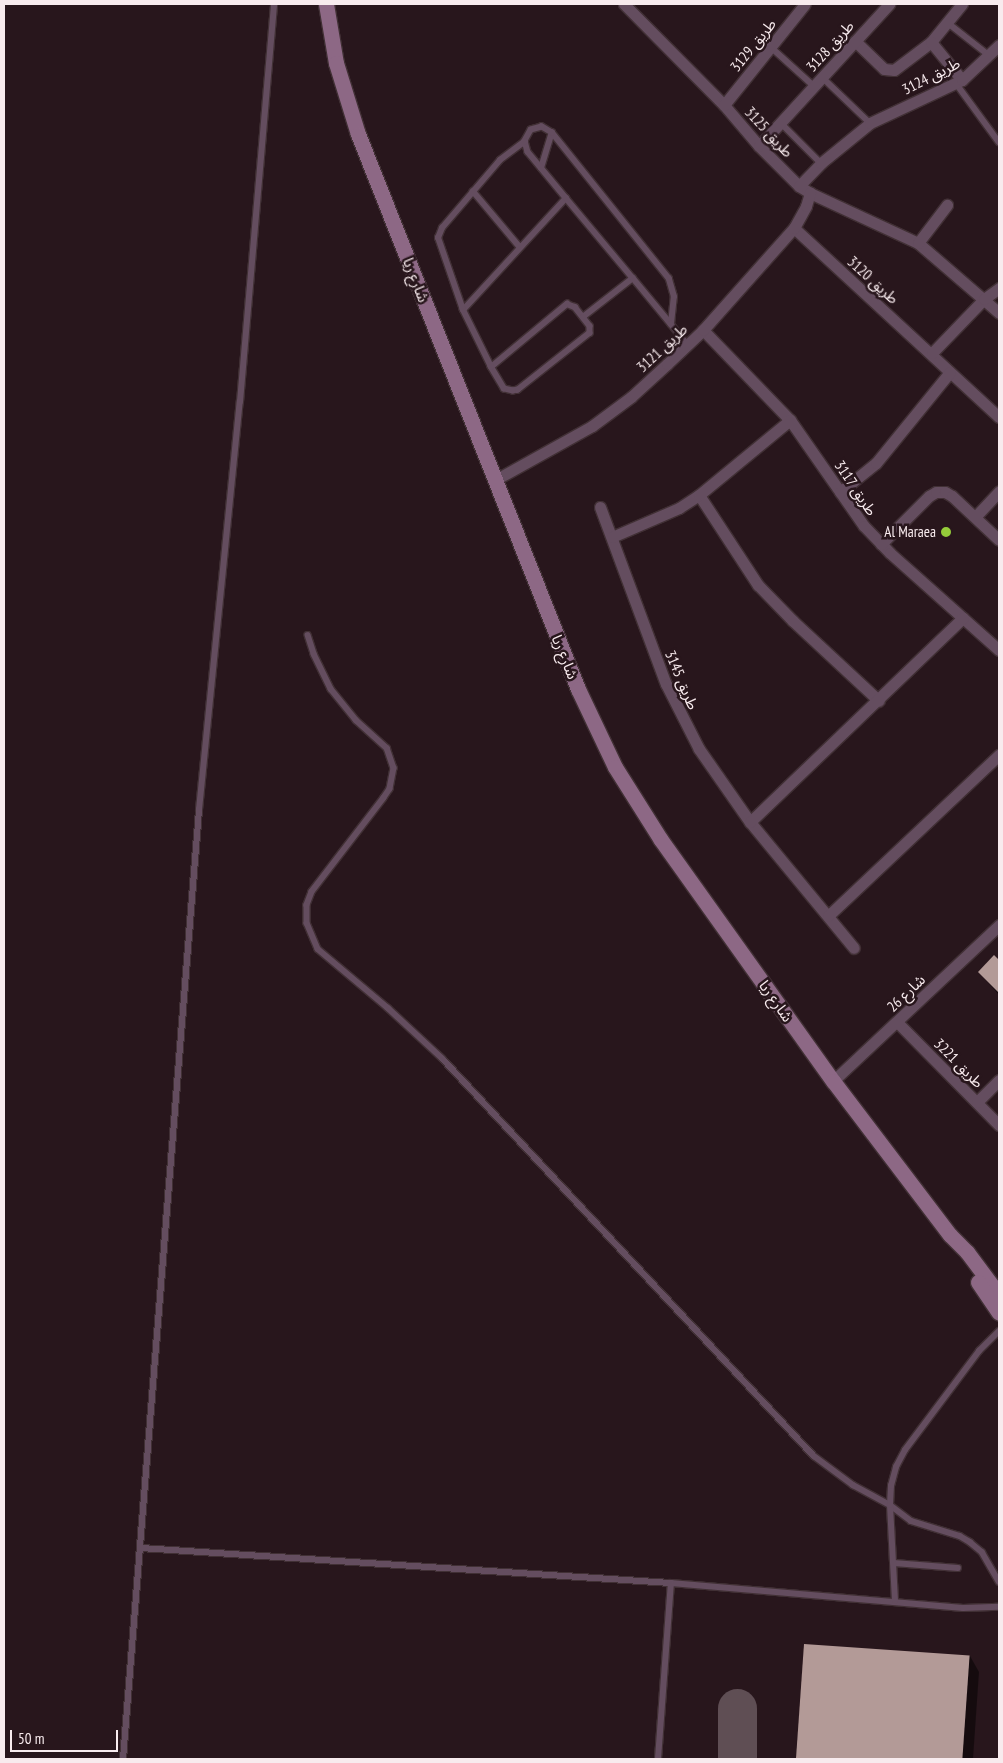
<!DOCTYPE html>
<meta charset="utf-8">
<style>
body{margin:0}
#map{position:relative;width:1003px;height:1763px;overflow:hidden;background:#28161c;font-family:"PT Sans Narrow","Noto Sans Arabic",sans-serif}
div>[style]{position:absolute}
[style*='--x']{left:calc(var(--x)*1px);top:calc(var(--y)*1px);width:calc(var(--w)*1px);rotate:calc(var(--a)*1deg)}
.shadow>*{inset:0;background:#0007}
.taxiway>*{height:39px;margin:-19.5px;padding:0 19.5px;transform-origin:19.5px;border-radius:19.5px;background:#5f4e54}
.building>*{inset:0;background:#b39a97;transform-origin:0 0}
.roads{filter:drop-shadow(1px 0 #413035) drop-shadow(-1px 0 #413035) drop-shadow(0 1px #413035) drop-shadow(0 -1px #413035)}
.lane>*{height:5.5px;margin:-2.75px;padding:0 2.75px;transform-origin:2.75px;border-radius:2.75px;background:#644d5f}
.street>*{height:11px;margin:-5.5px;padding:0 5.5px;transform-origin:5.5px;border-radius:5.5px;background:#644d5f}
.secondary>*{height:15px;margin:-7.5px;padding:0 7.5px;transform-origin:7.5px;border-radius:7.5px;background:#8d6885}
.dots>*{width:14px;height:14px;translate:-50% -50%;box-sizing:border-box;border:2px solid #28161c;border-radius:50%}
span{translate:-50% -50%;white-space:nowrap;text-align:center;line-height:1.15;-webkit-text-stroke:5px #28161c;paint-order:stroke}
.street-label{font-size:15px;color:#f8ebee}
.poi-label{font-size:15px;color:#f8ebee}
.right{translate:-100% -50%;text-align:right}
.frame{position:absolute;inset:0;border:5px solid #f8ebee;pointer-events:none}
.scale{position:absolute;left:10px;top:1730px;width:108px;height:22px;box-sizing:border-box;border:2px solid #f8ebee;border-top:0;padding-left:6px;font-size:15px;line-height:18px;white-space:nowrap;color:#f8ebee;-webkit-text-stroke:4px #28161c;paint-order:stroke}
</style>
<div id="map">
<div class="shadow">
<div style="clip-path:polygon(994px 957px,999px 962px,999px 995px,979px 972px)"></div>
<div style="clip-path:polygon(805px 1646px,970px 1656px,979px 1672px,973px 1759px,798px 1759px)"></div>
</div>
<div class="taxiway">
<div style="--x:737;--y:1708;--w:51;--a:90"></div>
</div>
<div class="building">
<div style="clip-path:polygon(994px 955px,999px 960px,999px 993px,978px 972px)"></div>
<div style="left:804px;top:1644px;width:166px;height:115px;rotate:4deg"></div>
</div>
<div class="roads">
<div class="lane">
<div style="--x:948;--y:23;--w:52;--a:38"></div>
<div style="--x:771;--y:47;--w:58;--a:42.2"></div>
<div style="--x:822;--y:77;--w:66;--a:43.8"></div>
<div style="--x:956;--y:83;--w:73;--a:53.9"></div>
<div style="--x:781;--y:123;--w:57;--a:45"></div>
<div style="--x:541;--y:168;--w:37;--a:-73"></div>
<div style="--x:473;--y:191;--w:73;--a:50"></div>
<div style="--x:567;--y:304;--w:9;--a:21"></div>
<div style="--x:575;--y:307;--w:24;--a:52"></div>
<div style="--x:590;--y:326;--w:7;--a:90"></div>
<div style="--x:590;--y:333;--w:92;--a:141.6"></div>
<div style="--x:518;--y:390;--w:5;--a:169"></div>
<div style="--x:513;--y:391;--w:9;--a:-167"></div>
<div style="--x:504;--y:389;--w:26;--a:-121"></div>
<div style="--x:491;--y:367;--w:99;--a:-39.7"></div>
<div style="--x:463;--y:310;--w:152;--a:-47.4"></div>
<div style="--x:583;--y:317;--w:63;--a:-38"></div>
<div style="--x:671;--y:324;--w:27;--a:-84"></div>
<div style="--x:674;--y:297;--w:19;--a:-106"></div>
<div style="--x:669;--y:279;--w:187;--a:-128.7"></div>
<div style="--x:552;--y:133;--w:12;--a:-149"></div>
<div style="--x:542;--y:127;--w:11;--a:165"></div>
<div style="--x:531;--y:130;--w:13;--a:119"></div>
<div style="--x:525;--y:141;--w:11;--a:75"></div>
<div style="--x:528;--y:152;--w:60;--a:50.4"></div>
<div style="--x:566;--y:198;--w:104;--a:50.1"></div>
<div style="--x:633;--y:278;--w:60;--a:50.4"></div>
<div style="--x:671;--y:324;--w:27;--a:51"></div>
<div style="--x:491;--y:367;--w:64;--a:-116.2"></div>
<div style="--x:463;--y:310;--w:76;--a:-109.1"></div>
<div style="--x:438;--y:238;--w:11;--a:-68"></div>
<div style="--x:442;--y:228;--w:89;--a:-49.5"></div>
<div style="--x:500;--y:160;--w:31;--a:-37"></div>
<div style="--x:308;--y:635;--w:20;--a:72"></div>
<div style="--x:314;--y:654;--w:39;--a:64"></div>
<div style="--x:331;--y:689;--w:40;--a:51"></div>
<div style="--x:356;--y:720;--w:42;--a:42.1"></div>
<div style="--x:387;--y:748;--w:21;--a:71"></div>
<div style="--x:394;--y:768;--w:21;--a:101"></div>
<div style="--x:390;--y:789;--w:11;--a:124"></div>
<div style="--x:384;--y:798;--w:118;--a:127.5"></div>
<div style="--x:312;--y:892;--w:14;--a:111"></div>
<div style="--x:307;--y:905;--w:18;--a:90"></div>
<div style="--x:307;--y:923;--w:28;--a:67"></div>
<div style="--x:318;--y:949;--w:92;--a:40.1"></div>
<div style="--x:388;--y:1008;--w:74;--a:42.8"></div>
<div style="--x:442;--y:1058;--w:545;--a:46.93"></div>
<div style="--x:814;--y:1456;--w:49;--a:36.6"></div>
<div style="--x:853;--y:1485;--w:42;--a:28.4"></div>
<div style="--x:890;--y:1505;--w:26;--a:37"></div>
<div style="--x:911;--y:1521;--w:51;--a:17"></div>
<div style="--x:960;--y:1536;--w:12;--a:31"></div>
<div style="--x:970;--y:1542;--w:16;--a:40"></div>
<div style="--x:982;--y:1552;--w:34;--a:60"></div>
<div style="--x:141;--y:1548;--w:531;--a:3.78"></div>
<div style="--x:671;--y:1583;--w:293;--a:4.9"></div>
<div style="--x:963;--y:1608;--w:36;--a:-2"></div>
<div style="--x:894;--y:1563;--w:64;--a:4.5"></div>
<div style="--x:895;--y:1601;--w:96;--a:-93"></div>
<div style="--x:890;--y:1505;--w:19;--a:-87"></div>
<div style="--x:891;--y:1486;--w:20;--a:-75"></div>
<div style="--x:896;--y:1467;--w:19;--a:-62"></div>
<div style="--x:905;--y:1450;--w:124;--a:-53.2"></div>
<div style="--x:979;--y:1351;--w:28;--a:-45"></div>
<div style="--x:123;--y:1759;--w:952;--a:-85.42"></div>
<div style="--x:199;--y:810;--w:410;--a:-84.3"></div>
<div style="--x:240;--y:402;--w:399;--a:-85.1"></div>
<div style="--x:658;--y:1759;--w:176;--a:-85.8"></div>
</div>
<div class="street">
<div style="--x:624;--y:4;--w:142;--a:45.3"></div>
<div style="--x:724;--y:105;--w:54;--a:49.5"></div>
<div style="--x:759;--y:146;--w:57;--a:45"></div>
<div style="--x:799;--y:186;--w:13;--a:32"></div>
<div style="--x:810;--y:193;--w:119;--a:24.8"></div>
<div style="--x:918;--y:243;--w:107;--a:40.8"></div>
<div style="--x:855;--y:41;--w:40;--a:44"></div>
<div style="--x:884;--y:69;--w:10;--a:6"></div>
<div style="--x:894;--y:70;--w:46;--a:-37.1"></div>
<div style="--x:931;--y:42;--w:49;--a:-50.8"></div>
<div style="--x:931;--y:42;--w:49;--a:50.8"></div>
<div style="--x:724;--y:105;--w:129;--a:-51.3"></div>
<div style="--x:759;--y:146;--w:193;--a:-47.5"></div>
<div style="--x:799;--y:186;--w:32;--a:-46"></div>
<div style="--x:821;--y:163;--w:63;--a:-39.2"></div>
<div style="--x:870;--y:123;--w:102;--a:-25.1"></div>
<div style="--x:962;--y:80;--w:51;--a:-43.4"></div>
<div style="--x:794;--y:228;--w:279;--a:42.7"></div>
<div style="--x:918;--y:243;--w:48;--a:-52.7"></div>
<div style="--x:703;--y:330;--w:125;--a:46"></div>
<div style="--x:790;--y:420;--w:129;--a:55.1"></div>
<div style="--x:864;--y:526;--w:37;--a:46"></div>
<div style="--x:890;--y:553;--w:146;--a:41.7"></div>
<div style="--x:932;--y:353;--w:75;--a:-46.1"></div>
<div style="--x:984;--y:299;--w:19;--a:-36"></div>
<div style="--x:495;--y:480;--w:111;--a:-29.1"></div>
<div style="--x:592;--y:426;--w:49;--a:-36.6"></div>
<div style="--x:631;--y:397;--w:49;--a:-42.5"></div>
<div style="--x:667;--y:364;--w:50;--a:-43.4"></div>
<div style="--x:703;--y:330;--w:137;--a:-48.3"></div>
<div style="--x:794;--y:228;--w:25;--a:-61"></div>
<div style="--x:806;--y:206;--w:14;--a:-73"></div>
<div style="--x:840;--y:492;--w:46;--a:-38.9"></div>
<div style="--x:876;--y:463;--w:117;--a:-50.9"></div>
<div style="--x:699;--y:495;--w:108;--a:56.8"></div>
<div style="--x:758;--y:585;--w:50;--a:45.8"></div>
<div style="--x:793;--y:621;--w:117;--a:42.9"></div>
<div style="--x:600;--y:507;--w:189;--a:69.6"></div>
<div style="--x:666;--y:684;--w:73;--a:63.1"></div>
<div style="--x:699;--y:749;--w:89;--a:55.1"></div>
<div style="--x:750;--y:822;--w:163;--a:50.5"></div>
<div style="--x:976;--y:516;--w:34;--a:-47"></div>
<div style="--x:612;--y:537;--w:73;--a:-23.4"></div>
<div style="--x:679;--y:508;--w:24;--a:-33"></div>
<div style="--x:699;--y:495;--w:118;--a:-39.5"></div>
<div style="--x:881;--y:544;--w:68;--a:-45"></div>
<div style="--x:929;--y:496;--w:8;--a:-30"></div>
<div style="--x:936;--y:492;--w:9;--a:0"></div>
<div style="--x:945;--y:492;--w:8;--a:30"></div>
<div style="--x:952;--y:496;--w:64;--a:43.1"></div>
<div style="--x:750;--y:822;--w:295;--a:-43.8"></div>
<div style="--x:828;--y:916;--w:235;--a:-43.3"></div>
<div style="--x:897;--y:1022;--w:145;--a:45.3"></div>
<div style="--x:833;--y:1081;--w:228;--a:-43.2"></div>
<div style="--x:977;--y:1102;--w:31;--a:-45"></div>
</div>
<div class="secondary">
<div style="--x:326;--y:4;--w:60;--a:80.4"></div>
<div style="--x:336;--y:63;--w:74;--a:72.8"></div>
<div style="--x:358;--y:134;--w:597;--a:68.38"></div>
<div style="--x:578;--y:689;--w:86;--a:64.6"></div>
<div style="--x:615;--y:767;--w:86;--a:57.8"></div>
<div style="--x:661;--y:840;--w:296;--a:54.5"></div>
<div style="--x:833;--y:1081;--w:193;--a:52.8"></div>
<div style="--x:950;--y:1235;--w:24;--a:45"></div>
<div style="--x:967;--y:1252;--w:54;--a:53.3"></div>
<div style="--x:978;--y:1282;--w:37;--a:56"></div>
</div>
</div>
<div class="dots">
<div style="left:946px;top:532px;background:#95cc3a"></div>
</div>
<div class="street-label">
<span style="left:753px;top:45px;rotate:-51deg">طريق 3129</span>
<span style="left:830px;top:46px;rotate:-48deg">طريق 3128</span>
<span style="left:931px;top:76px;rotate:-27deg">طريق 3124</span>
<span style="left:769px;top:132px;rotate:47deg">طريق 3125</span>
<span style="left:416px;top:280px;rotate:69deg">شارع ريا</span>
<span style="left:873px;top:280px;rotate:42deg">طريق 3120</span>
<span style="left:662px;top:348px;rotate:-43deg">طريق 3121</span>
<span style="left:856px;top:488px;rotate:56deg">طريق 3117</span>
<span style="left:565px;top:657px;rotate:68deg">شارع ريا</span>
<span style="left:682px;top:680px;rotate:67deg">طريق 3145</span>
<span style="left:906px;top:993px;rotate:-44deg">شارع 26</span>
<span style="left:776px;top:1001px;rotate:55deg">شارع ريا</span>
<span style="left:959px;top:1063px;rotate:45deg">طريق 3221</span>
</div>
<div class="poi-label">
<span class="right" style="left:936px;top:532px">Al Maraea</span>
</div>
<div class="frame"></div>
<div class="scale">50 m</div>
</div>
